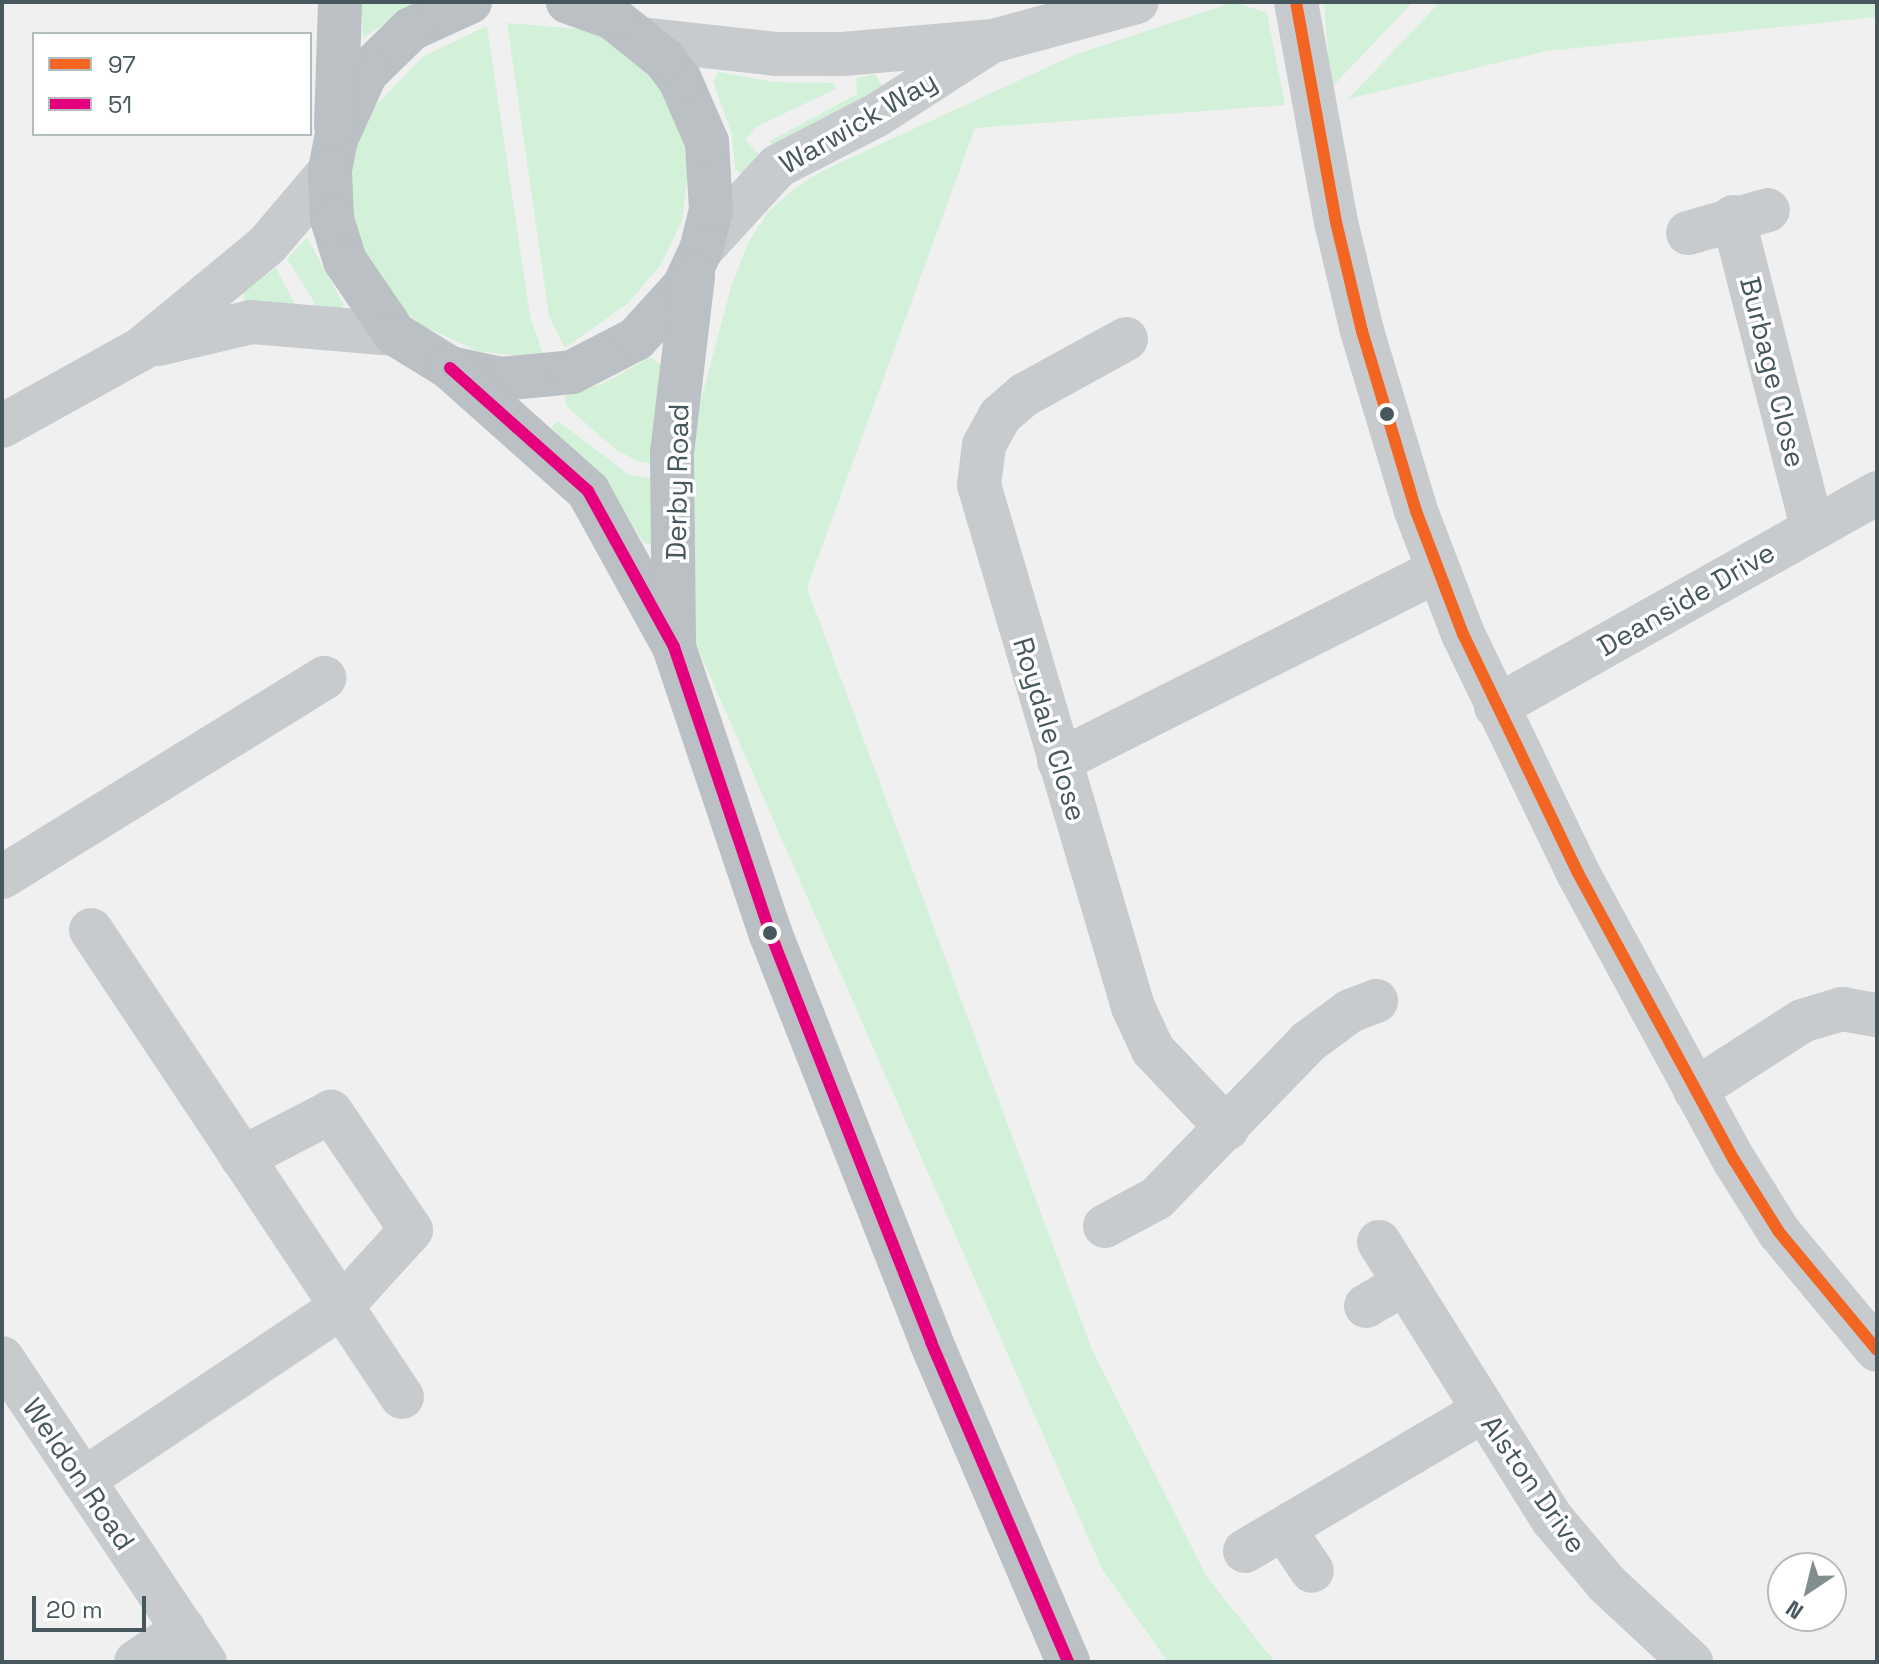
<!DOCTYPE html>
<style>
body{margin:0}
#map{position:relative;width:1879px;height:1664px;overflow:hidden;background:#f1f0f0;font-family:"Space Grotesk",sans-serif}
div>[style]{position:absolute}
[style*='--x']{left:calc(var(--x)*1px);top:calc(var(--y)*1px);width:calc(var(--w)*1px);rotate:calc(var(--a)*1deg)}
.green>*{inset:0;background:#d3f1d8}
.minor>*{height:44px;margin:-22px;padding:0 22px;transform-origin:22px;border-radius:22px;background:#c7cbcd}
.highway>*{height:44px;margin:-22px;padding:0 22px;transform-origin:22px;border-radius:22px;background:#bac0c4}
.bus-1>*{height:12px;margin:-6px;padding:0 6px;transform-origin:6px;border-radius:6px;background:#f26522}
.bus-2>*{height:12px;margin:-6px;padding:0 6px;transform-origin:6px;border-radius:6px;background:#e5007d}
.dots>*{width:22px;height:22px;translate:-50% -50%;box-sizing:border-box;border:4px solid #fff;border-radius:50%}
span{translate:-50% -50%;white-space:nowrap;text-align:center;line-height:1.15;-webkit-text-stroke:7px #fff;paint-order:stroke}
.street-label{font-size:28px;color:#46575d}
.frame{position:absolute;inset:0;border:4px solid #46575d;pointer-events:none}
.legend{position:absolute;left:32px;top:32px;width:280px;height:104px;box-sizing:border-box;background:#fff;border:2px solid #b5bcbe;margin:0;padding:10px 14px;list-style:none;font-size:24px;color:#46575d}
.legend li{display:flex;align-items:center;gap:16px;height:40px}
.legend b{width:40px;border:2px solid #b5bcbe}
.north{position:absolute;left:1767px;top:1552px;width:80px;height:80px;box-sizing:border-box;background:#fff;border:2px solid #b5bcbe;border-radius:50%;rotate:215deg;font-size:22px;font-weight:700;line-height:32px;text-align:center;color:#46575d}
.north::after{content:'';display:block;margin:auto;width:28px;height:36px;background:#828d90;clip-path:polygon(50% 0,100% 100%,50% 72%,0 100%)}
.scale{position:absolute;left:32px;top:1596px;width:114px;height:36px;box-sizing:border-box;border:4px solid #46575d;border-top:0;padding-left:10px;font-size:24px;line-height:28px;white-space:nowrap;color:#46575d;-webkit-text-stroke:6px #fff;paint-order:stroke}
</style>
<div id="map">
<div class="green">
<div style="clip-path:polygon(361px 2px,418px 2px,363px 38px)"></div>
<div style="clip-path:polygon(1234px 2px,1267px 13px,1285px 105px,975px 128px,807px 588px,1093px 1352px,1207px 1577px,1275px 1662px,1168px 1662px,1102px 1569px,693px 637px,688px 484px,701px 400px,731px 287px,747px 245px,768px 212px,795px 188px,820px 172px,1074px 55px)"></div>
<div style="clip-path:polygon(1324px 2px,1413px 2px,1331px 88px)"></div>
<div style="clip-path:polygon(1440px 2px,1877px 2px,1877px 17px,1547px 51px,1348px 99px)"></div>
<div style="clip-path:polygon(507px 23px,581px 29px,604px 38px,651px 74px,679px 121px,689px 165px,682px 221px,660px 266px,628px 303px,565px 348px,549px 316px)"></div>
<div style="clip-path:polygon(487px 26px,530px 316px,543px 354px,526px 357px,478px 351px,423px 326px,406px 312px,356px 241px,348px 159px,374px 107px,424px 56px)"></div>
<div style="clip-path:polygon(719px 72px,774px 82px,835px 83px,836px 89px,758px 126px,745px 139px,760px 156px,742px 174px,735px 169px,732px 135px,713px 81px)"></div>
<div style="clip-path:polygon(875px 74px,883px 87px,773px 145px,770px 141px,857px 94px,856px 78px)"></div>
<div style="clip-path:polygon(307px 238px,344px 305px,335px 313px,313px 309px,314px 301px,287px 259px)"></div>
<div style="clip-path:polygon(276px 268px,296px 306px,246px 308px,243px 292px)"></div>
<div style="clip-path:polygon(651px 357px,668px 371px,659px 464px,639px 462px,615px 449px,567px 407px,564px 396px,604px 383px)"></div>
<div style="clip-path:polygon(558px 421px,628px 474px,659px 480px,652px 545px,644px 543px,611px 491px,551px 427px)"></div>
</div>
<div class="minor">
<div style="--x:1296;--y:2;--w:224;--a:79.7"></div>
<div style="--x:1336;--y:222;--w:112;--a:76.6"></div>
<div style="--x:1362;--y:331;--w:188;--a:73.3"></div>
<div style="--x:1416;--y:511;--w:132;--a:69.1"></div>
<div style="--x:1463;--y:634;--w:265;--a:64.3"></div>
<div style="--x:1578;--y:873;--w:327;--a:61.5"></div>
<div style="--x:1734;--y:1160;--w:85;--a:58"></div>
<div style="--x:1779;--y:1232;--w:153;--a:50.3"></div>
<div style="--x:641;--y:39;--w:137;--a:6.3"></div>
<div style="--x:777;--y:54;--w:65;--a:0"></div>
<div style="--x:842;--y:54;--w:152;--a:-4.9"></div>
<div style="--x:993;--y:41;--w:149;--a:-15.2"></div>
<div style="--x:1733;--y:217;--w:320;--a:75.7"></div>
<div style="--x:1688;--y:233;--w:83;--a:-16"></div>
<div style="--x:701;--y:250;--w:114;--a:-47.5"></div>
<div style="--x:778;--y:166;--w:111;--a:-27.3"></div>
<div style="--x:877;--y:115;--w:131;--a:-32.8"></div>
<div style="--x:1126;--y:339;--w:116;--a:151.2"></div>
<div style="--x:1024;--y:395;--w:32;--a:139"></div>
<div style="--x:1000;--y:416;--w:33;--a:119"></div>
<div style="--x:984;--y:445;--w:40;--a:97.1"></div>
<div style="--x:979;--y:485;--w:544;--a:73.56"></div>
<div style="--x:1133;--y:1007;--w:47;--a:65.1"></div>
<div style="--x:1153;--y:1050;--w:108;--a:46.5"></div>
<div style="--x:158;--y:344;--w:96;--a:-13.3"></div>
<div style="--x:251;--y:322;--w:144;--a:4.8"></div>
<div style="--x:2;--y:426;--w:159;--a:-29"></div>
<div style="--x:141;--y:349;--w:163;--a:-39.5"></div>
<div style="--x:267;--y:245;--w:97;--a:-49.6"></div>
<div style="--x:1496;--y:707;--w:437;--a:-29.3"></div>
<div style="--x:1059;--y:761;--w:424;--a:-26.7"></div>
<div style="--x:2;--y:877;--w:379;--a:-31.7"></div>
<div style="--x:91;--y:930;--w:561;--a:56.34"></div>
<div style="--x:1695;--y:1090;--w:127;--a:-32.8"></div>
<div style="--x:1802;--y:1021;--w:42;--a:-16.7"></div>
<div style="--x:1842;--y:1009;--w:36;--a:10"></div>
<div style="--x:1105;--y:1226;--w:59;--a:-28.3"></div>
<div style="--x:1157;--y:1198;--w:217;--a:-45.9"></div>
<div style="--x:1308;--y:1042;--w:52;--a:-36.4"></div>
<div style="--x:1350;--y:1011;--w:28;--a:-21"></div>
<div style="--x:1379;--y:1242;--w:328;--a:58"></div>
<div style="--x:1553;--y:1520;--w:84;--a:49.8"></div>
<div style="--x:1607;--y:1584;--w:115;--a:42.9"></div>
<div style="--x:1366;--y:1306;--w:42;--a:-30.3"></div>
<div style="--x:2;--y:1358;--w:366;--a:56.3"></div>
<div style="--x:83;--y:1480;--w:311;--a:-33.8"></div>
<div style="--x:341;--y:1307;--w:104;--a:-47.7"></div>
<div style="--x:411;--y:1230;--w:143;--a:-124.1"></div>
<div style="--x:331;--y:1112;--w:100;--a:152.7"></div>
<div style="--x:1285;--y:1531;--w:48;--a:56"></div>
<div style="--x:1245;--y:1551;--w:276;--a:-30.5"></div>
<div style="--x:136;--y:1662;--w:58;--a:-34.5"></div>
</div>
<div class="highway">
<div style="--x:470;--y:2;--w:65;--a:155.4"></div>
<div style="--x:411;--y:29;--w:63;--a:135.6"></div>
<div style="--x:366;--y:73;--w:72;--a:114.4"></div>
<div style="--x:336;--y:139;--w:33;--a:101"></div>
<div style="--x:330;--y:171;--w:48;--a:87.6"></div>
<div style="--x:332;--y:219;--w:44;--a:72.8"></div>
<div style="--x:345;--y:261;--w:88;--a:55.6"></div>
<div style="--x:395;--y:334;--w:65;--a:31.7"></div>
<div style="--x:450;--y:368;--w:52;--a:12.2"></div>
<div style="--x:501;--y:379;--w:71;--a:-5.6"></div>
<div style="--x:572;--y:372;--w:72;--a:-27.3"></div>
<div style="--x:636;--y:339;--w:72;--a:-47.8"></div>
<div style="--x:684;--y:286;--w:40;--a:-65"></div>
<div style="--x:701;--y:250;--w:41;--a:-76"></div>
<div style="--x:711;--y:210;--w:68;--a:-93.4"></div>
<div style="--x:707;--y:142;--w:68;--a:-113.5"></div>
<div style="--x:680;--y:80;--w:26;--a:-127"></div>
<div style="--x:664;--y:59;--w:65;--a:-141.2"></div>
<div style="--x:613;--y:18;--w:48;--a:-160.4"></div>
<div style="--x:336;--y:125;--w:123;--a:-88.1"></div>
<div style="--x:450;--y:368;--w:185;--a:41.7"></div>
<div style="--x:588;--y:491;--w:178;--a:61.1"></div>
<div style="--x:674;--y:647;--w:304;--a:71.4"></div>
<div style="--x:771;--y:935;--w:437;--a:68.5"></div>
<div style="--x:931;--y:1342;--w:348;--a:66.8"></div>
<div style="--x:674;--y:646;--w:193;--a:-90.6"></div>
<div style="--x:672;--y:453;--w:178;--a:-83.2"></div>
</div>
<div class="bus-1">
<div style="--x:1296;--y:2;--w:224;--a:79.7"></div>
<div style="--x:1336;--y:222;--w:112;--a:76.6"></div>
<div style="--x:1362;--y:331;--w:188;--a:73.3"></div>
<div style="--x:1416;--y:511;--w:132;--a:69.1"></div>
<div style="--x:1463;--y:634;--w:265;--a:64.3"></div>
<div style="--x:1578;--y:873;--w:327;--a:61.5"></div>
<div style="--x:1734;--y:1160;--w:85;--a:58"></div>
<div style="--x:1779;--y:1232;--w:153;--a:50.3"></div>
</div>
<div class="bus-2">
<div style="--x:450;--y:368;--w:185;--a:41.7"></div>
<div style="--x:588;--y:491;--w:178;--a:61.1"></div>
<div style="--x:674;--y:647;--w:304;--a:71.4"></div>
<div style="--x:771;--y:935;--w:437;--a:68.5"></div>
<div style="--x:931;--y:1342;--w:348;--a:66.8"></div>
</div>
<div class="dots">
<div style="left:1387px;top:414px;background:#46575d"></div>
<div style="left:770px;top:933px;background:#46575d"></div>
</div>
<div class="street-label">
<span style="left:858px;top:122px;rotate:-30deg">Warwick Way</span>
<span style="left:1773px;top:372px;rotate:76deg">Burbage Close</span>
<span style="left:677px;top:482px;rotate:-89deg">Derby Road</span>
<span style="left:1686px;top:599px;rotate:-30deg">Deanside Drive</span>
<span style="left:1050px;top:729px;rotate:73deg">Roydale Close</span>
<span style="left:79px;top:1474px;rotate:56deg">Weldon Road</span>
<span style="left:1534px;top:1484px;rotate:55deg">Alston Drive</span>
</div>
<div class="frame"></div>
<ul class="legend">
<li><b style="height:10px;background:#f26522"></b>97</li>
<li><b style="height:10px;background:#e5007d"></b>51</li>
</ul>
<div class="north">N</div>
<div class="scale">20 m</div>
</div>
